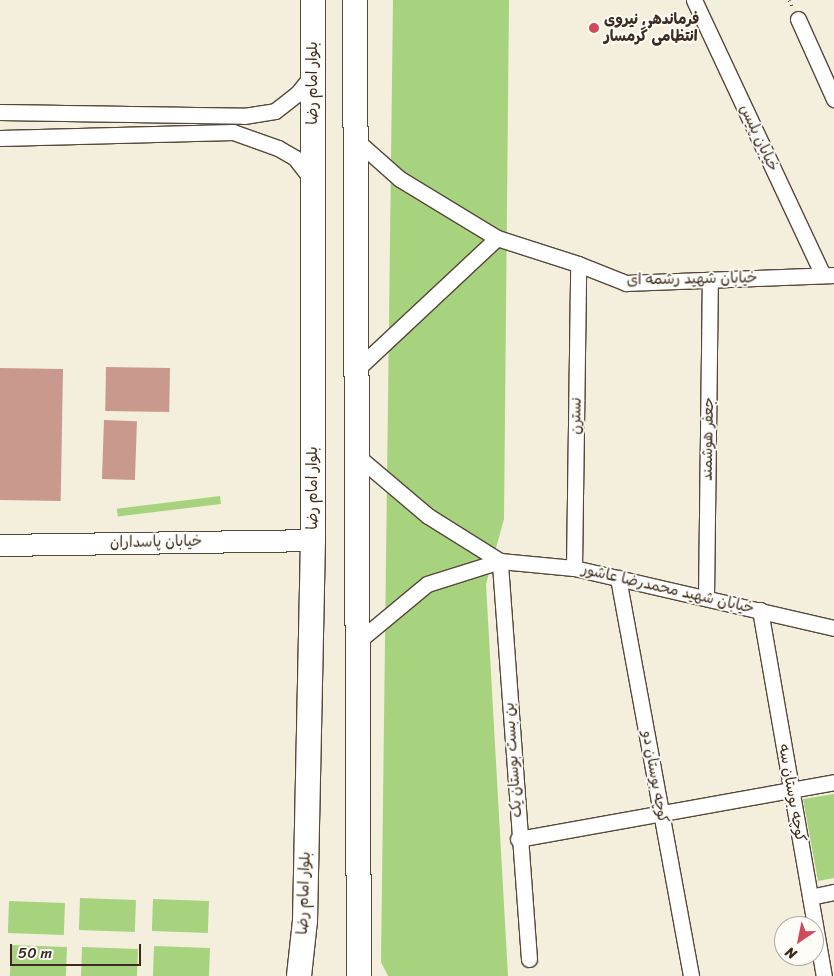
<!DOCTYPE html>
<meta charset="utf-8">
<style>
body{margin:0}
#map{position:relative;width:834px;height:976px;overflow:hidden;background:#f4efdc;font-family:Sriracha,"Playpen Sans Arabic",sans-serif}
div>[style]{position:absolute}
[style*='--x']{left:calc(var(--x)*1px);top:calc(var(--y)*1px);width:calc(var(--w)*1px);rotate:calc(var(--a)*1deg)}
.green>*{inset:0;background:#a7d37f;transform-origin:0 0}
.building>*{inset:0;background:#ca998d;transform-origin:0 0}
.path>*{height:3px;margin-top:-1.5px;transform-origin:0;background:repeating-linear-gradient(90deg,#57483a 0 1px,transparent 0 5px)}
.roads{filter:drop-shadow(1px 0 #57483a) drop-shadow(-1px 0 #57483a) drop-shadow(0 1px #57483a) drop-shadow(0 -1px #57483a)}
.street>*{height:15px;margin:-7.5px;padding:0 7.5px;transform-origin:7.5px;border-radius:7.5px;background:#fff}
.secondary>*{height:21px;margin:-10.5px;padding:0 10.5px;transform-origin:10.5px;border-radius:10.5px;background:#fff}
.primary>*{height:24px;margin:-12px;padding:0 12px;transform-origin:12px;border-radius:12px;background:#fff}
.dots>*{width:14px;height:14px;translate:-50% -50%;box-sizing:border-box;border:2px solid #fdfcf7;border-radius:50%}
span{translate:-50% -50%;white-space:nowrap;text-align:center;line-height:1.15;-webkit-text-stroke:4px #fdfcf7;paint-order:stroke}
.poi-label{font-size:15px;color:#3b2a1e;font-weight:700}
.left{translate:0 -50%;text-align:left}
.street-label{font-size:15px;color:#3b2a1e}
.north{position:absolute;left:774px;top:916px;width:50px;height:50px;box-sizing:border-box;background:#fdfcf7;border:1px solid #afa8a0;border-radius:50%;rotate:214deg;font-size:14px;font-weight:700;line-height:20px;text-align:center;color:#3b2a1e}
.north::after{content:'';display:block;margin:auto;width:18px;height:22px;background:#d1495b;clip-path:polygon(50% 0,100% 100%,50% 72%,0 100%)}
.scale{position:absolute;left:10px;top:944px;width:131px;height:22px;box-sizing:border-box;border:2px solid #3b2a1e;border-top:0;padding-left:6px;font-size:15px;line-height:18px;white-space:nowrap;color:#3b2a1e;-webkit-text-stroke:4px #fdfcf7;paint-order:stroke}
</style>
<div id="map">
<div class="green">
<div style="clip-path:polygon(393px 0,509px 0,504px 519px,486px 584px,508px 976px,388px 976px,381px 962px)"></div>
<div style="left:220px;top:496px;width:8px;height:104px;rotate:83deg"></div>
<div style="clip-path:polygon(834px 794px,834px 878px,818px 881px,803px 799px)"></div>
<div style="left:80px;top:898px;width:56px;height:32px;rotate:2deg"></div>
<div style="left:153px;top:899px;width:56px;height:32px;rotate:2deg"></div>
<div style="left:9px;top:901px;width:56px;height:32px;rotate:2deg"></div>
<div style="left:11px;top:945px;width:56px;height:31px;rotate:2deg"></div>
<div style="left:154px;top:946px;width:56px;height:30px;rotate:2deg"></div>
<div style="left:82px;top:947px;width:56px;height:29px;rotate:2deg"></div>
</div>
<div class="building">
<div style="left:106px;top:367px;width:64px;height:44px;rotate:1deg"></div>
<div style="left:0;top:368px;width:63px;height:132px;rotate:1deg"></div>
<div style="left:104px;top:420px;width:33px;height:59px;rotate:2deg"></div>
</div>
<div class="path">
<div style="--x:789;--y:0;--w:8;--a:67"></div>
</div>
<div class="roads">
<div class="street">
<div style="--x:694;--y:0;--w:304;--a:64.9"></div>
<div style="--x:798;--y:19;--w:88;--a:65.8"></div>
<div style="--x:0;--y:112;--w:244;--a:0.9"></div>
<div style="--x:244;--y:116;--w:31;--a:-9"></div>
<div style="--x:275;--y:111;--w:28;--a:-38"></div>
<div style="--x:297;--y:94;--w:26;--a:-51"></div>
<div style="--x:0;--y:138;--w:233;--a:-1.5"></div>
<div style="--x:233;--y:132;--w:48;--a:19.6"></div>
<div style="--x:278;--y:148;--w:20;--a:30"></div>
<div style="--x:295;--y:158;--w:28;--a:52"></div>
<div style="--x:357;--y:141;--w:57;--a:41.5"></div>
<div style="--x:400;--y:179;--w:114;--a:31.3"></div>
<div style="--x:497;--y:238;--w:85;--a:17.8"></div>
<div style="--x:578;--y:264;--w:52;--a:21.6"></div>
<div style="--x:626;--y:283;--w:208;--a:-2.2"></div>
<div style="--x:356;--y:370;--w:193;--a:-43.1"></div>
<div style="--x:574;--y:568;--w:304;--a:-89.2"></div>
<div style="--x:618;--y:578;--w:405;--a:79.6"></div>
<div style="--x:706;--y:598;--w:318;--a:-89.3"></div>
<div style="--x:760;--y:610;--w:372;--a:80.1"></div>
<div style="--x:356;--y:643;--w:92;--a:-39.7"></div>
<div style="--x:427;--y:584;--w:77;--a:-17.5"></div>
<div style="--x:500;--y:561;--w:85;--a:-148"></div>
<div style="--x:428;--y:516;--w:94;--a:-139.7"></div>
<div style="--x:518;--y:839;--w:321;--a:-10.2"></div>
<div style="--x:810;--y:897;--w:25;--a:-12"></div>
<div style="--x:529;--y:959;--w:399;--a:-94.2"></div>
<div style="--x:500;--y:561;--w:74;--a:5.4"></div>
<div style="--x:574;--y:568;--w:267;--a:13"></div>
</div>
<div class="secondary">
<div style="--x:0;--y:545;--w:313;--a:-0.9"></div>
</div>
<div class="primary">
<div style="--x:355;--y:0;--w:976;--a:89.77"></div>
<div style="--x:299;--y:976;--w:55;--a:-83.8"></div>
<div style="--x:305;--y:921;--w:381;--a:-88.8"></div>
<div style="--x:313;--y:540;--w:540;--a:-90"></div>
</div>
</div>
<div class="dots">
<div style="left:594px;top:28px;background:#d1495b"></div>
</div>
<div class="poi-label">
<span class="left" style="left:604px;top:28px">فرماندهی نیروی<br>انتظامی گرمسار</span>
</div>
<div class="street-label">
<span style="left:313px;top:83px;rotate:-90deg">بلوار امام رضا</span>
<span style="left:759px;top:138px;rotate:65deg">خیابان پلیس</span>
<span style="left:692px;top:279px;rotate:-1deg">خیابان شهید رشمه ای</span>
<span style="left:576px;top:416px;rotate:-89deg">نسترن</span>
<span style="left:708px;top:439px;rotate:-89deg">جعفر هوشمند</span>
<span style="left:313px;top:488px;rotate:-90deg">بلوار امام رضا</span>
<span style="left:156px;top:542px;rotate:-1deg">خیابان پاسداران</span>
<span style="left:668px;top:589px;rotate:13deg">خیابان شهید محمدرضا عاشور</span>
<span style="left:513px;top:760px;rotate:-94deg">بن بست بوستان یک</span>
<span style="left:655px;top:777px;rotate:80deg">کوچه بوستان دو</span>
<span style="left:792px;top:793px;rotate:80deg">کوچه بوستان سه</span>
<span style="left:304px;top:893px;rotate:-88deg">بلوار امام رضا</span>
</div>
<div class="north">N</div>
<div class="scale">50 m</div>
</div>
